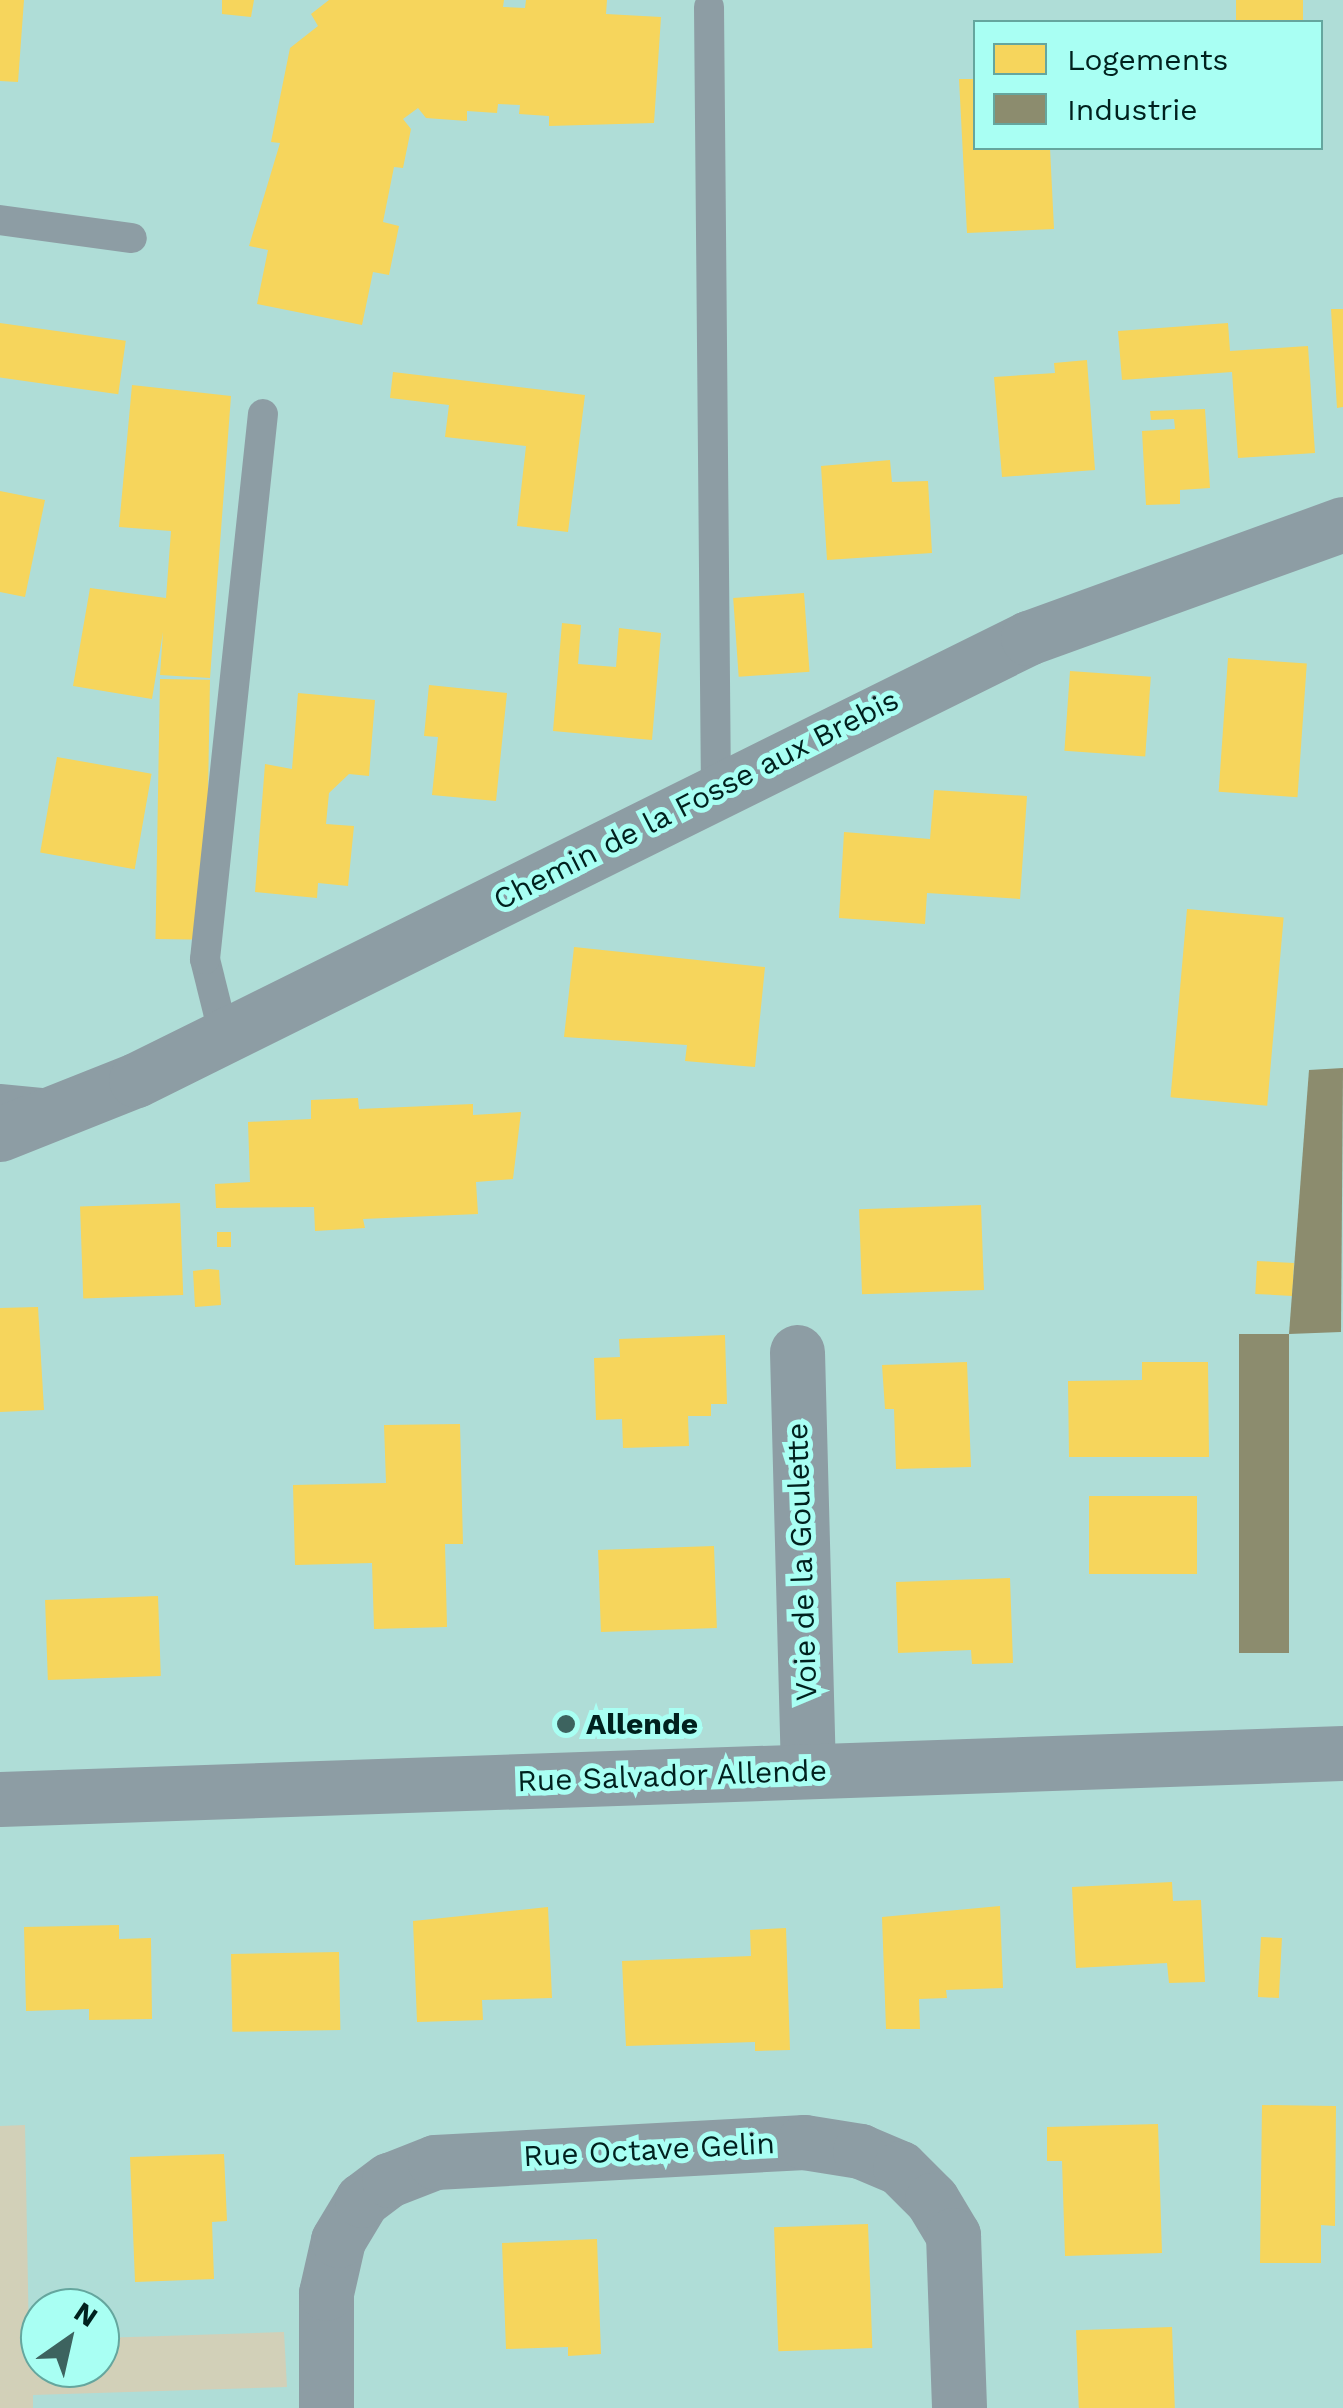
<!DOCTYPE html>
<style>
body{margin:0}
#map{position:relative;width:1343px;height:2408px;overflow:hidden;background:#afddd7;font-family:"Work Sans",sans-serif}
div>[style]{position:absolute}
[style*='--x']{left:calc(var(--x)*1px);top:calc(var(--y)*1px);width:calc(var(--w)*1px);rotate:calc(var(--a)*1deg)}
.green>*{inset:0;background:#d2d0b8}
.homes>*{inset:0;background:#f6d55c;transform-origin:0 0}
.industry>*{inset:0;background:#8c8c6e;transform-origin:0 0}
.service>*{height:30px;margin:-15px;padding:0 15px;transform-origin:15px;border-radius:15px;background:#8d9da4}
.minor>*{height:55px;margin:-27.5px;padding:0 27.5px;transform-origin:27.5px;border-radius:27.5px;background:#8d9da4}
.dots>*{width:28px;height:28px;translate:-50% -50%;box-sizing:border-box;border:5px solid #a9fff3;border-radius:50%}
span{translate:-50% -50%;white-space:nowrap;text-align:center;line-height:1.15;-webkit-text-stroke:10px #a9fff3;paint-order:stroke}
.street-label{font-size:30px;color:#00211e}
.poi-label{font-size:30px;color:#00211e;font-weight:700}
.left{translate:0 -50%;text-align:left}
.legend{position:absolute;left:973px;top:20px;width:350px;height:130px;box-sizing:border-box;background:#a9fff3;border:2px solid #65a69e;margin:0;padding:12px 18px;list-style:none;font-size:30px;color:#00211e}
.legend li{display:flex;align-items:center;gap:20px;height:50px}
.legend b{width:50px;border:2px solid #65a69e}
.north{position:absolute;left:20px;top:2288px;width:100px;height:100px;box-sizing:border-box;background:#a9fff3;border:2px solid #65a69e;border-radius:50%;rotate:34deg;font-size:28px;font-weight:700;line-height:40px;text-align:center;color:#00211e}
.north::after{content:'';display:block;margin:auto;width:35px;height:45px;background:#3d635f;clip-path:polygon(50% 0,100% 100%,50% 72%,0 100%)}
</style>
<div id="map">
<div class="green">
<div style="clip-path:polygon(25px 2125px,29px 2340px,40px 2340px,40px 2368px,100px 2368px,100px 2338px,284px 2332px,287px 2387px,33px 2395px,33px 2408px,0 2408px,0 2126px)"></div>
</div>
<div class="homes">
<div style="clip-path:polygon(0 0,24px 0,18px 82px,0 81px)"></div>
<div style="clip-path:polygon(222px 0,254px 0,251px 17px,222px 14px)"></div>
<div style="clip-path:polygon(329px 0,504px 0,503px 7px,525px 8px,526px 0,607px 0,606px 14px,661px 17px,654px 123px,549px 126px,549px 116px,519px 114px,520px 105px,498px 104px,497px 113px,467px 111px,467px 121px,426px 118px,418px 108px,403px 119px,411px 129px,403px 168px,394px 167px,383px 222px,399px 226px,389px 275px,373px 272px,362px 325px,257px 304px,268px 250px,249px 246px,280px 143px,271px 142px,290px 48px,318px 26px,311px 14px)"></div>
<div style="left:1236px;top:0;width:67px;height:22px"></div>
<div style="clip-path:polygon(959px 79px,976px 79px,976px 148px,1050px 148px,1054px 229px,967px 233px)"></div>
<div style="clip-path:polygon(1331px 309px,1343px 309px,1343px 407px,1337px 408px)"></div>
<div style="left:0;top:323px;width:127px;height:54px;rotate:8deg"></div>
<div style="clip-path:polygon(1228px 323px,1230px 351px,1308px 346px,1315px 453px,1238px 458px,1232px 372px,1122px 380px,1118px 331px)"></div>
<div style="clip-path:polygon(1087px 360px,1095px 470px,1002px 477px,994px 377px,1055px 373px,1054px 363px)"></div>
<div style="clip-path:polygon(393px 372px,585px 395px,568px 532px,517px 526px,526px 446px,445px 437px,449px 405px,390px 398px)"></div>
<div style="clip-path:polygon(132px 385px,231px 396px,210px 678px,160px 675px,163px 632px,152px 699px,73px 686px,90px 588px,166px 598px,171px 531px,119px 527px)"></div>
<div style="clip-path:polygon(1205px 409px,1210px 488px,1180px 490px,1180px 504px,1146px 505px,1142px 431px,1175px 429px,1174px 419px,1151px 420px,1150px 411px)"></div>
<div style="clip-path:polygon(890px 460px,892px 482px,928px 481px,932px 553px,827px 560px,821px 466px)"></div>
<div style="clip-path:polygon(0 491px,45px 500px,25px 597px,0 592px)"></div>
<div style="left:804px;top:593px;width:79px;height:71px;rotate:86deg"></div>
<div style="clip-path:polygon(562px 623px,581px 625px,578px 664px,616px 667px,619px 628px,661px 633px,652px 740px,553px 731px)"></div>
<div style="left:1228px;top:658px;width:79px;height:134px;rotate:4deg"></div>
<div style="left:1070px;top:671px;width:81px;height:80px;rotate:4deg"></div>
<div style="left:160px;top:679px;width:50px;height:260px;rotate:1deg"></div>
<div style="clip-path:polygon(429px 685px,507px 693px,496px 801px,432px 795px,438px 737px,424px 736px)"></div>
<div style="clip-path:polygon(298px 693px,375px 700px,369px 776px,349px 774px,329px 793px,326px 824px,354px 826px,348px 886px,318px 883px,317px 898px,255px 892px,265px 764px,292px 769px)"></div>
<div style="left:57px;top:757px;width:96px;height:97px;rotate:10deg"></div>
<div style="clip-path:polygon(934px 790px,1027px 796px,1020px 899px,927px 893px,925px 924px,839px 918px,844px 832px,930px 839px)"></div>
<div style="left:1187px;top:909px;width:97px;height:189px;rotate:5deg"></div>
<div style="clip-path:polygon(574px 947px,765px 967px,755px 1067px,685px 1061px,687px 1045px,564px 1037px)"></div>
<div style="clip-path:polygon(358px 1098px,359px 1109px,473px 1104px,473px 1115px,521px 1112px,513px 1179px,476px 1182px,478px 1214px,363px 1219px,365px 1228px,315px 1231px,314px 1207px,216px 1208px,215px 1184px,250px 1182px,248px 1122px,311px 1119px,311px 1100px)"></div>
<div style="left:180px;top:1203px;width:92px;height:100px;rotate:88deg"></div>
<div style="left:981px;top:1205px;width:85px;height:122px;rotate:88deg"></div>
<div style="left:231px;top:1232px;width:15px;height:14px;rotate:90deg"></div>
<div style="left:1257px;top:1261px;width:37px;height:33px;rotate:3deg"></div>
<div style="clip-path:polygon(209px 1269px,219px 1270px,221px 1305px,195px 1307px,193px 1271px)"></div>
<div style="clip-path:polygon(38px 1307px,44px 1410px,0 1412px,0 1308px)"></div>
<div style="clip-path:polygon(725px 1335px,727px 1404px,711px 1404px,711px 1416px,688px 1416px,689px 1446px,623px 1448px,622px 1419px,596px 1420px,594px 1358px,620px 1357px,619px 1339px)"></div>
<div style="clip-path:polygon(967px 1362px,971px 1467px,896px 1469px,894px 1409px,885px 1409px,882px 1365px)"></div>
<div style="clip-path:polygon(1142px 1362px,1208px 1362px,1209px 1457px,1069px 1457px,1068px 1381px,1142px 1380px)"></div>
<div style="clip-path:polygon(460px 1424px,463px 1544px,445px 1544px,447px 1627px,374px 1629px,372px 1563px,295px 1565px,293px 1485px,386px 1483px,384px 1425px)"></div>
<div style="left:1089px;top:1496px;width:108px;height:78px"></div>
<div style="left:714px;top:1546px;width:82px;height:116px;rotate:88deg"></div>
<div style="clip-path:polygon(1010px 1578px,1013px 1663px,972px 1664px,971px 1650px,898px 1653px,896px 1582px)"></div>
<div style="left:158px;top:1596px;width:80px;height:113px;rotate:88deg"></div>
<div style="clip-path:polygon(1172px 1882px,1173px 1901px,1201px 1900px,1205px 1982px,1169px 1983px,1167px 1963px,1076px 1968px,1072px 1887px)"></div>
<div style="clip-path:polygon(1000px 1906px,1003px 1988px,946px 1990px,947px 1998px,919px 1999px,920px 2029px,886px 2029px,882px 1917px)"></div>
<div style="clip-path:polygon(548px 1907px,552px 1998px,482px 2000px,483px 2020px,417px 2022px,413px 1921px)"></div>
<div style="clip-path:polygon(119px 1925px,119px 1939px,151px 1938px,152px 2019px,89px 2020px,89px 2009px,26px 2011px,24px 1927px)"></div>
<div style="clip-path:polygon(786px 1928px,790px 2050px,755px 2051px,755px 2042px,626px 2046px,622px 1961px,751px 1956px,750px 1930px)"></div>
<div style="left:1261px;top:1937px;width:21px;height:60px;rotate:3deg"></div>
<div style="left:339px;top:1952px;width:78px;height:108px;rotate:89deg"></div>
<div style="clip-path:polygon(1262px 2105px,1336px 2106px,1335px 2226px,1321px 2225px,1321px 2263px,1260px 2263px)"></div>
<div style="clip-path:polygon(1158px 2124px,1162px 2253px,1065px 2256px,1062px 2161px,1047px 2161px,1047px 2127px)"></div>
<div style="clip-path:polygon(224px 2154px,227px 2221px,212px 2222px,214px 2279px,135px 2282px,130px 2157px)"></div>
<div style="left:868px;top:2224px;width:124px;height:94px;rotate:88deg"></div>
<div style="clip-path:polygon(597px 2239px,601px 2354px,568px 2356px,568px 2347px,506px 2349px,502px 2243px)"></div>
<div style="left:1172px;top:2327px;width:81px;height:96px;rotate:88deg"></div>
</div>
<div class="industry">
<div style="clip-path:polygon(1343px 1068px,1341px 1332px,1289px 1334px,1309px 1070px)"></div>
<div style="left:1239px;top:1334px;width:50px;height:319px"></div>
</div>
<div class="service">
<div style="--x:709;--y:7;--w:783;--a:89.49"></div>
<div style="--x:0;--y:220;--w:133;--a:7.8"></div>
<div style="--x:224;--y:1036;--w:79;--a:-103.9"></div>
<div style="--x:205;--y:959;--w:548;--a:-83.93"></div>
<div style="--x:0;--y:1099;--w:52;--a:5.5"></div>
</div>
<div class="minor">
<div style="--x:0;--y:1134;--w:146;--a:-21.7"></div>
<div style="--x:136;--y:1080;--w:996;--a:-26.36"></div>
<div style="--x:1028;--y:638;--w:335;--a:-19.9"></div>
<div style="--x:797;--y:1352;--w:419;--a:88.5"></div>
<div style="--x:0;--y:1799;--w:1344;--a:-1.96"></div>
<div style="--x:326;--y:2408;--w:115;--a:-90"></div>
<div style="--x:326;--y:2293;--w:54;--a:-77.2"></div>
<div style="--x:338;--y:2240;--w:47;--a:-59"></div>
<div style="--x:362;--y:2200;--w:34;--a:-37"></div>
<div style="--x:389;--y:2180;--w:49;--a:-21.4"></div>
<div style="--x:435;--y:2162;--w:370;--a:-3.1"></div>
<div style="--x:804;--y:2142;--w:57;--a:9.1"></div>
<div style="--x:860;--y:2151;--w:43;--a:23"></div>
<div style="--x:900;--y:2168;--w:45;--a:45"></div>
<div style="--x:932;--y:2200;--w:41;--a:59"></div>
<div style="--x:953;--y:2235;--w:173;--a:88"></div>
</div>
<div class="dots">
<div style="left:566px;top:1724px;background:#3d635f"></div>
</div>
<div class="street-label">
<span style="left:696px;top:800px;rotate:-27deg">Chemin de la Fosse aux Brebis</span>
<span style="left:802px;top:1562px;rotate:-92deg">Voie de la Goulette</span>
<span style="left:672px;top:1776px;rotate:-2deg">Rue Salvador Allende</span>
<span style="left:649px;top:2150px;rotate:-3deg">Rue Octave Gelin</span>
</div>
<div class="poi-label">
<span class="left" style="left:586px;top:1724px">Allende</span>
</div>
<ul class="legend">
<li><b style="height:28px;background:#f6d55c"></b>Logements</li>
<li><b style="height:28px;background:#8c8c6e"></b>Industrie</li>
</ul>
<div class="north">N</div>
</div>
